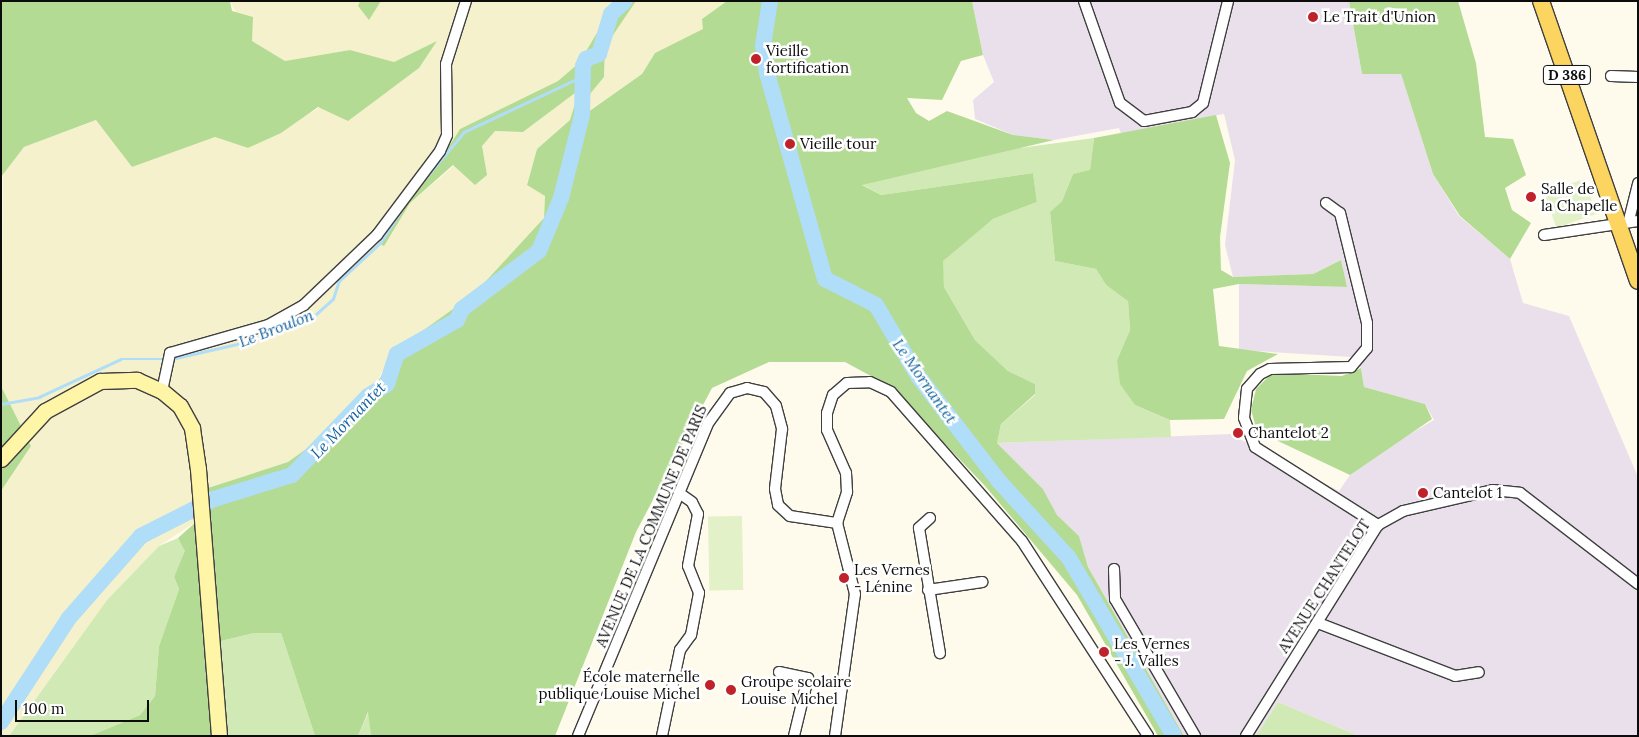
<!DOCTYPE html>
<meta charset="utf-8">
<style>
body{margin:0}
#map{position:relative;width:1639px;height:737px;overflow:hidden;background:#fffbec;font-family:Lora,serif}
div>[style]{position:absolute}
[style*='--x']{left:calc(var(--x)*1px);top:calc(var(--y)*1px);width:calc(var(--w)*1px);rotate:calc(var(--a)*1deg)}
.industrial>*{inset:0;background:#eae0ec}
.farmland>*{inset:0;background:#f5f1cc}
.green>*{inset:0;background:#d1eab5}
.forest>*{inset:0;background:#b4db94}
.pitch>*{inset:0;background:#e2f1c7;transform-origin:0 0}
.stream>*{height:2.5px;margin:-1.25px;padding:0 1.25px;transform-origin:1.25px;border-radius:1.25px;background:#b0ddf7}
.river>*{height:16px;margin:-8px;padding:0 8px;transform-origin:8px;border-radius:8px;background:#b0ddf7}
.roads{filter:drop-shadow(1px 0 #3f3f3f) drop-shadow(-1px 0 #3f3f3f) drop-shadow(0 1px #3f3f3f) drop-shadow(0 -1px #3f3f3f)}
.street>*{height:10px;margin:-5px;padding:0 5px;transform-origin:5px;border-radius:5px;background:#fff}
.secondary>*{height:15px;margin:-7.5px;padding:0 7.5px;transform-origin:7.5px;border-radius:7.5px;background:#fff5a7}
.primary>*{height:16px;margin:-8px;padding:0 8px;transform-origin:8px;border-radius:8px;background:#fbd560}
.dots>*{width:14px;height:14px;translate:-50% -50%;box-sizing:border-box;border:2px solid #fff;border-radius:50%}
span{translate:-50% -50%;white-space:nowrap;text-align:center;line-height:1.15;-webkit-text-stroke:5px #fff;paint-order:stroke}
.shield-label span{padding:1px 4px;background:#fff;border:1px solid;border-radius:4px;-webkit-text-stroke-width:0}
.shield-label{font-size:14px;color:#0c0c0c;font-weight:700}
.poi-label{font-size:15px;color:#0c0c0c}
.left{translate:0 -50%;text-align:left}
.right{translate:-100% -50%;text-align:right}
.street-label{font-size:15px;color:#0c0c0c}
.water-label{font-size:16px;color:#1463a0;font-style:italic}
.frame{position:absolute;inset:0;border:2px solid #0c0c0c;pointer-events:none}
.scale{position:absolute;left:15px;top:700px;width:134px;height:22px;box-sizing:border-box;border:2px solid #0c0c0c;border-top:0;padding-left:6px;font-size:15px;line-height:18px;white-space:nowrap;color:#0c0c0c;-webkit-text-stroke:4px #fff;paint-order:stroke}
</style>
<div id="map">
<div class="industrial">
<div style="clip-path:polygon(972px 1px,1349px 1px,1362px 74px,1401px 74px,1433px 174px,1459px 216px,1510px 259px,1523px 303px,1569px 316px,1638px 477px,1638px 736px,1359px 736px,1278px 702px,1256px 736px,1184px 736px,1088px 567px,1079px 536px,1057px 515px,1043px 489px,997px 443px,1230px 434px,1339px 491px,1350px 475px,1384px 449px,1434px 420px,1425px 404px,1364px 387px,1361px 368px,1351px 357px,1239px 350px,1239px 284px,1346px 287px,1341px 260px,1313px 274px,1233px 277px,1225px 245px,1235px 160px,1224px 114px,1121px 134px,1119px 128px,1054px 140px,1013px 135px,975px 119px,973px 100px,994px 82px,983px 55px)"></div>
</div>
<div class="farmland">
<div style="clip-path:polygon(230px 1px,360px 1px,358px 6px,369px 19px,381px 1px,457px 1px,461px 5px,463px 1px,616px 1px,580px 62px,605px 47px,636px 1px,727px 1px,702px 19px,704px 29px,655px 53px,642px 74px,587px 112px,590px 94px,604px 77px,605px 48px,558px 81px,460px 129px,441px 159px,408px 194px,384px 245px,410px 203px,495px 131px,523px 132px,579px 90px,570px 120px,537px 149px,527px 184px,545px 196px,544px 218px,501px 268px,382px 371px,378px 381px,309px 447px,288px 462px,208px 488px,197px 521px,159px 546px,107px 600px,9px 736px,1px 736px,1px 491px,31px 446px,1px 386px,3px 171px,24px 147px,97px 120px,132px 167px,215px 137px,248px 148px,436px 42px,394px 62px,350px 50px,285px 61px,251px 41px)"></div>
</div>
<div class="green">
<div style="clip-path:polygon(1094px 138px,1090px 171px,1073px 174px,1062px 201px,1050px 212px,1055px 261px,1096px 269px,1106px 285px,1128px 300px,1130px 330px,1117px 360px,1135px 405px,1170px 420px,1171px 437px,997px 443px,1001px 424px,1035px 395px,1035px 384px,1008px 371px,975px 340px,944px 287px,942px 261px,993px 219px,1037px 202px,1033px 173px,881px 195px,861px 184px,1004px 150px)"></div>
<div style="clip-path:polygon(178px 538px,186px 551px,174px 577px,179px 589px,159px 646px,155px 696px,140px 715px,90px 736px,9px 736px,107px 600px,159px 546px)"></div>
<div style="clip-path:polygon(254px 633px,281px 633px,315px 736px,222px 736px,217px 642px)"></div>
<div style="clip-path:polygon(1278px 702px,1359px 736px,1256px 736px)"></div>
<div style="clip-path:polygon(369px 711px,371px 736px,358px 736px)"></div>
</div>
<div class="forest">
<div style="clip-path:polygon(1px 1px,230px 1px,232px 11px,253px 17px,252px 41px,285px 61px,350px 50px,394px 62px,437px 41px,419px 68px,348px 121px,318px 107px,281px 133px,248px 148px,215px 137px,132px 167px,96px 120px,24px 147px,1px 177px)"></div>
<div style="clip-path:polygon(360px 1px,381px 1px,369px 20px,358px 6px)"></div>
<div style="clip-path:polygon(616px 1px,636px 1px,605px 47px,604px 77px,590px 94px,588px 112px,642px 74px,655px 53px,703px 29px,702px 19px,727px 1px,972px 1px,983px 55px,961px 61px,942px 100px,907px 98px,916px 113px,929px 121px,947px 111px,1013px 135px,1054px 140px,862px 185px,881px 195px,1033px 173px,1037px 202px,993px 219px,943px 261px,944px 287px,975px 340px,1008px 371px,1035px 384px,1035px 394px,1001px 424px,997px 443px,1043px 489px,1057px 515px,1079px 536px,1088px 567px,1184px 736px,1158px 736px,1077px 595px,985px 486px,891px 387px,845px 362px,769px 362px,712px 388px,636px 532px,555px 736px,371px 736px,368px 712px,358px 736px,315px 736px,281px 633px,254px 633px,217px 642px,208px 488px,288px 462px,327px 434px,378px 381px,400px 347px,474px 294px,544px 218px,545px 196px,527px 185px,537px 149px,570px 120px,579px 90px,523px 132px,495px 131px,482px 146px,487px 175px,475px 185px,453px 165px,410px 203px,384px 246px,378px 243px,408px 194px,441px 159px,460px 129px,558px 81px,579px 63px)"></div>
<div style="clip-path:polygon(1349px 1px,1458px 1px,1476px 63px,1485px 137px,1513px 139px,1526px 175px,1505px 188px,1512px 210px,1531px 223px,1510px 259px,1460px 216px,1433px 174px,1401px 74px,1362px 74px)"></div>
<div style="clip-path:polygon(1216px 115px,1230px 163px,1220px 237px,1221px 270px,1233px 277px,1313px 274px,1341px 260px,1347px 287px,1239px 284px,1213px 289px,1219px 346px,1278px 354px,1247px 371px,1224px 419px,1170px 420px,1135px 405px,1120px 384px,1117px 360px,1130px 330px,1128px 301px,1106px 285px,1096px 269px,1055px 261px,1050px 212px,1062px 201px,1073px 174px,1090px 170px,1094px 138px)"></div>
<div style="clip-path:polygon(1361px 368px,1364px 387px,1425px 404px,1432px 419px,1350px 475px,1257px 431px,1251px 410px,1256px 389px,1272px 373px,1342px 376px)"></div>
<div style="clip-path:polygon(1px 386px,31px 446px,1px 491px)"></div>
<div style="clip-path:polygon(197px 521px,212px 736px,90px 736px,140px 715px,155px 696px,159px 646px,179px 589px,174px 577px,185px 551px,178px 538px)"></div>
</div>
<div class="pitch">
<div style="left:1584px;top:179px;width:37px;height:42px;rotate:71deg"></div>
<div style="left:742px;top:516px;width:74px;height:34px;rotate:89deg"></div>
</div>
<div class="stream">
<div style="--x:423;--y:181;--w:64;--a:-50.1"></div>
<div style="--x:464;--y:132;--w:129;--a:-25.2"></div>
<div style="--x:171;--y:359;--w:81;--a:-12.8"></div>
<div style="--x:250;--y:341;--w:69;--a:-21.3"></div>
<div style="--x:314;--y:316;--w:25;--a:-42"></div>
<div style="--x:333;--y:299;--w:19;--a:-72"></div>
<div style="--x:339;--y:281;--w:56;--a:-42.8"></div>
<div style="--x:380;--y:243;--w:40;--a:-57.1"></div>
<div style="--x:1;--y:404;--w:39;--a:-10"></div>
<div style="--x:39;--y:397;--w:90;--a:-24.9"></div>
<div style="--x:121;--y:359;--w:44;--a:0"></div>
</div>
<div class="river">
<div style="--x:770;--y:1;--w:45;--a:99"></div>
<div style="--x:763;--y:45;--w:28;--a:82"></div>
<div style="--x:767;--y:73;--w:214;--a:74.3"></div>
<div style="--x:825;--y:279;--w:57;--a:27"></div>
<div style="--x:876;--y:305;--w:82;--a:59.4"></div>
<div style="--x:918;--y:376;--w:131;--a:52.4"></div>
<div style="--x:998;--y:480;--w:105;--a:47.7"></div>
<div style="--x:1069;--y:558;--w:207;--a:59.5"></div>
<div style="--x:1;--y:722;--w:124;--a:-56.8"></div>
<div style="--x:69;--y:618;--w:109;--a:-48.7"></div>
<div style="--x:141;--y:536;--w:82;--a:-26.9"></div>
<div style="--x:214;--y:499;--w:82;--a:-17.1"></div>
<div style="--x:292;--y:475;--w:110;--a:-46.1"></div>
<div style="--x:368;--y:396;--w:22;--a:-32"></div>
<div style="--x:387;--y:384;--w:32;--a:-72"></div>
<div style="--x:397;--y:354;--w:69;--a:-29.5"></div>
<div style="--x:457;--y:320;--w:12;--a:-66"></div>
<div style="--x:462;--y:309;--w:96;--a:-37"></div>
<div style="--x:539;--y:251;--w:57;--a:-67.5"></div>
<div style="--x:561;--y:198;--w:86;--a:-75.8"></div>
<div style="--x:582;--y:115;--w:49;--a:-88.8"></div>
<div style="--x:583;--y:66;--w:8;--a:-67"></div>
<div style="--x:586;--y:59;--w:14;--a:-21"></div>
<div style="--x:599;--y:54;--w:42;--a:-73.3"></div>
<div style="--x:611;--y:14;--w:19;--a:-43"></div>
</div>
<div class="roads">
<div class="street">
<div style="--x:1084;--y:1;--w:108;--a:70.6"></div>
<div style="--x:1120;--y:103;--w:30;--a:37"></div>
<div style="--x:1144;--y:121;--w:49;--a:-10.6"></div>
<div style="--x:1192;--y:112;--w:14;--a:-39"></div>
<div style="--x:1203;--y:103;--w:105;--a:-76.2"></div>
<div style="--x:1611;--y:76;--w:27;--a:2"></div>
<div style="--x:1326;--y:203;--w:17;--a:36"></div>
<div style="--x:1340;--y:213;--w:113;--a:76.2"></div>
<div style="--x:1367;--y:323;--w:25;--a:90"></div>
<div style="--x:1367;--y:348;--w:25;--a:130"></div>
<div style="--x:1351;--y:367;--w:81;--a:178.6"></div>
<div style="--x:1270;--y:369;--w:11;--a:153"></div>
<div style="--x:1260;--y:374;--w:20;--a:131"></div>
<div style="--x:1247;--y:389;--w:29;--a:96"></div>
<div style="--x:1244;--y:418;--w:31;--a:69"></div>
<div style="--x:1255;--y:447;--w:146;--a:32.4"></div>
<div style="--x:1629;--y:220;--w:38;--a:-76"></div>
<div style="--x:1544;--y:235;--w:95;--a:-8.5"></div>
<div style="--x:162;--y:391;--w:39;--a:-78"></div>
<div style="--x:170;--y:353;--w:102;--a:-15.9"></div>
<div style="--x:268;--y:325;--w:41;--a:-29.1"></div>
<div style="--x:304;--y:305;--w:101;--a:-43.8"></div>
<div style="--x:377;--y:235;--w:105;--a:-53.1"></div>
<div style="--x:440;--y:151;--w:17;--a:-66"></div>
<div style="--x:447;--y:135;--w:71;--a:-90.8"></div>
<div style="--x:446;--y:64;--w:66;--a:-72.4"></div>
<div style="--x:930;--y:518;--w:15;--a:138"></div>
<div style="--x:919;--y:528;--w:127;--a:80.5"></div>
<div style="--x:837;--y:523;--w:33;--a:-72"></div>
<div style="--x:847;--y:492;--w:19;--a:-93"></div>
<div style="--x:846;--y:473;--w:47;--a:-113.8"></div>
<div style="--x:827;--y:430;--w:17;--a:-90"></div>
<div style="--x:827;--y:413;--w:19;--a:-72"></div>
<div style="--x:833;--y:395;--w:18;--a:-41"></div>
<div style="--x:847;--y:383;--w:23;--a:-2"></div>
<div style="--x:870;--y:382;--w:23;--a:25"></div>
<div style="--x:891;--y:392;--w:198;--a:48.7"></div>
<div style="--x:1022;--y:541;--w:232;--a:57.1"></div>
<div style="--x:1114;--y:569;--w:30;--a:88"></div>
<div style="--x:1115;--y:599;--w:159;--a:59.7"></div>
<div style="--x:928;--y:590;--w:55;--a:-8.4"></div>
<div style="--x:1318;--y:623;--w:147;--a:21.1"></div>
<div style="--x:1455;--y:676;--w:24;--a:-9"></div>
<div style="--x:779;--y:672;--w:30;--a:12"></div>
<div style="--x:808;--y:678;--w:60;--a:103.6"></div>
<div style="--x:578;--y:736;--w:340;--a:-67.4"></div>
<div style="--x:709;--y:422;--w:36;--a:-54"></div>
<div style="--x:730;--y:393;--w:18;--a:-16"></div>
<div style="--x:747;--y:388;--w:17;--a:13"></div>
<div style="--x:764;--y:392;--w:18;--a:49"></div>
<div style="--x:776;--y:406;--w:24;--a:75"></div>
<div style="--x:782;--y:429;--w:60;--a:96.7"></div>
<div style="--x:775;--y:489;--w:16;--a:79"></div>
<div style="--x:778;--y:505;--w:16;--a:43"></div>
<div style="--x:790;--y:516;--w:48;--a:8.5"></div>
<div style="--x:662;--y:736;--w:88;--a:-78.2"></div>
<div style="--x:680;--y:650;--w:19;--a:-54"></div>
<div style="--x:691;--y:635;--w:43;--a:-79.2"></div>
<div style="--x:699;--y:593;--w:29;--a:-112"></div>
<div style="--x:688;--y:566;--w:53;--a:-79.1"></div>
<div style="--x:698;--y:514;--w:13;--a:-117"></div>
<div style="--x:692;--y:502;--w:16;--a:-145"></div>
<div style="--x:835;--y:736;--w:143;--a:-82"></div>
<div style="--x:855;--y:594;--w:73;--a:-104.2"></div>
<div style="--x:1246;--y:736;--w:249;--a:-58"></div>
<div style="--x:1378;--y:525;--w:29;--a:-29"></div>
<div style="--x:1403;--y:511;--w:92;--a:-13.1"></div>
<div style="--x:1493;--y:490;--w:27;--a:6"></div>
<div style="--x:1520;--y:493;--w:149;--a:37.6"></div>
</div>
<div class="secondary">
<div style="--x:1;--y:459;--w:65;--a:-47.5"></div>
<div style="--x:45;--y:411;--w:63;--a:-28.6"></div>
<div style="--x:100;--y:381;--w:37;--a:-2"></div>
<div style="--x:137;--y:380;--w:27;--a:24"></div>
<div style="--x:162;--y:391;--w:23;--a:40"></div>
<div style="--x:180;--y:406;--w:25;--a:61"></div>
<div style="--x:192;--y:428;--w:41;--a:81.7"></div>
<div style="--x:198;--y:469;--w:268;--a:85.5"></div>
</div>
<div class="primary">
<div style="--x:1541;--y:1;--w:296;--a:70.9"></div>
</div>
</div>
<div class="dots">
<div style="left:1313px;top:17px;background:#bf222a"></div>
<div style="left:756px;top:59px;background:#bf222a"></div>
<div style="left:790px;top:144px;background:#bf222a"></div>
<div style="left:1531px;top:197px;background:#bf222a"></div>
<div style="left:1238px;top:433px;background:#bf222a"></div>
<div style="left:1423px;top:493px;background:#bf222a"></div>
<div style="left:844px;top:578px;background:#bf222a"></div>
<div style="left:1104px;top:652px;background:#bf222a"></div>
<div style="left:710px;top:685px;background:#bf222a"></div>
<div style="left:731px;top:690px;background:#bf222a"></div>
</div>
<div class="shield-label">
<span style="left:1567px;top:75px">D 386</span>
</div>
<div class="poi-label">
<span class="left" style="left:1323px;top:17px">Le Trait d'Union</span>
<span class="left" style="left:766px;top:59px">Vieille<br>fortification</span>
<span class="left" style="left:800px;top:144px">Vieille tour</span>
<span class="left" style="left:1541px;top:197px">Salle de<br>la Chapelle</span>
<span class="left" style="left:1248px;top:433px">Chantelot 2</span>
<span class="left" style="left:1433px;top:493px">Cantelot 1</span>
<span class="left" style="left:854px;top:578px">Les Vernes<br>- Lénine</span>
<span class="left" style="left:1114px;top:652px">Les Vernes<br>- J. Valles</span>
<span class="right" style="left:700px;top:685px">École maternelle<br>publique Louise Michel</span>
<span class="left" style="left:741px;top:690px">Groupe scolaire<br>Louise Michel</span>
</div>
<div class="street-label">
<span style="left:651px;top:526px;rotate:-67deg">AVENUE DE LA COMMUNE DE PARIS</span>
<span style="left:1324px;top:586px;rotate:-57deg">AVENUE CHANTELOT</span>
</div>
<div class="water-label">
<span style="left:276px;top:328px;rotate:-21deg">Le Broulon</span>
<span style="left:925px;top:381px;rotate:55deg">Le Mornantet</span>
<span style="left:348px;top:420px;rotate:-46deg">Le Mornantet</span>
</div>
<div class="frame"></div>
<div class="scale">100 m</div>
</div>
